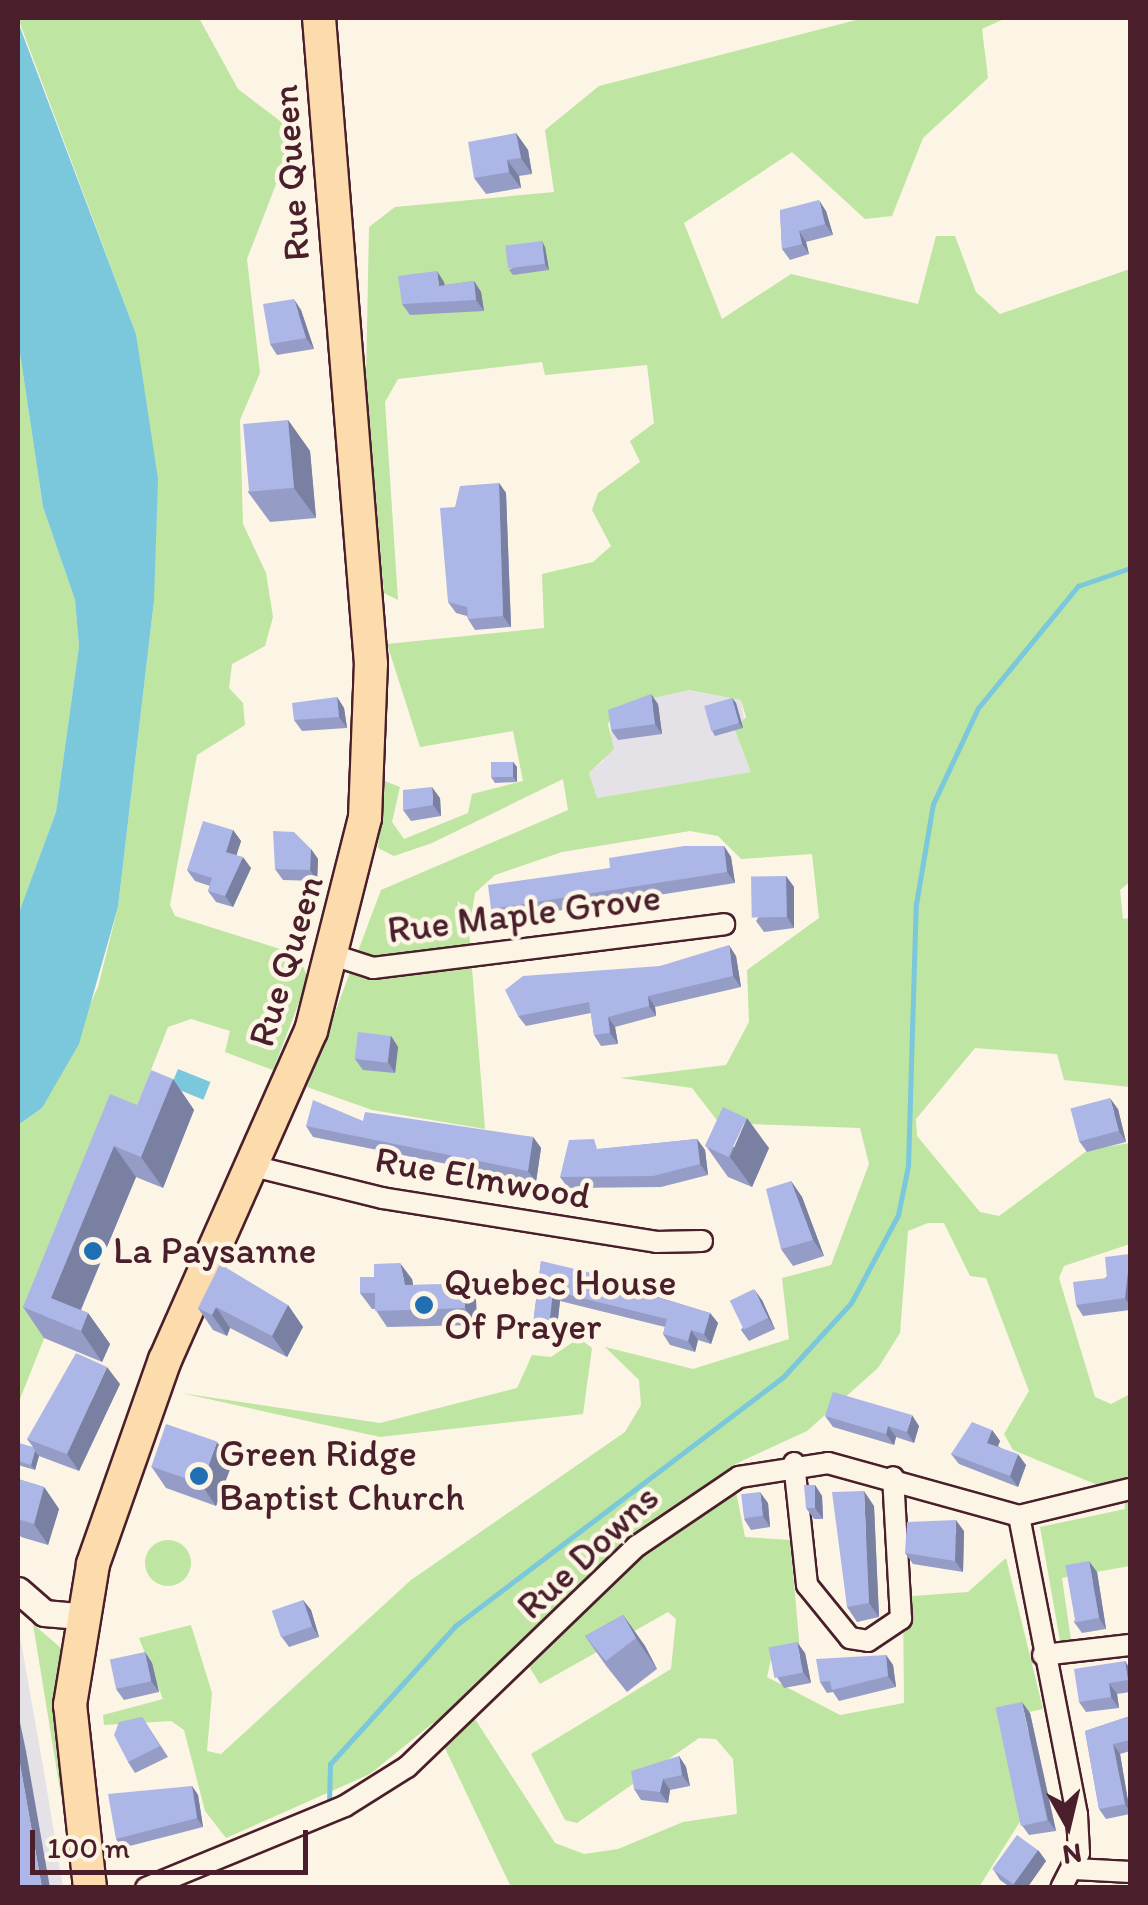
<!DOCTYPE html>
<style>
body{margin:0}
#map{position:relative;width:1148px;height:1905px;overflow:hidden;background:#fcf5e5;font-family:Itim,sans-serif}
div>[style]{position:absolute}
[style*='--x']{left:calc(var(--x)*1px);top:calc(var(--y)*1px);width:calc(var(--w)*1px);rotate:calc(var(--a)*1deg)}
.built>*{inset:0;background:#e4e2e6}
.green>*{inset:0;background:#bee5a1}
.round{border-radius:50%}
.water>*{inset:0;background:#7bc7db;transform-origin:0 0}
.stream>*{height:5px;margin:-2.5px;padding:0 2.5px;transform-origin:2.5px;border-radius:2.5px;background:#7bc7db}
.roads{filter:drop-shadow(2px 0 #4a1f2b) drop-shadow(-2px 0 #4a1f2b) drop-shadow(0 2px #4a1f2b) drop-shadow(0 -2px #4a1f2b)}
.minor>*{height:20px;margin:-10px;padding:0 10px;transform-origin:10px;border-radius:10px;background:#fcf5e5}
.tertiary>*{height:25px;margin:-12.5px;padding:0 12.5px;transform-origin:12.5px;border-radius:12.5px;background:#fcf5e5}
.primary>*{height:32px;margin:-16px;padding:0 16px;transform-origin:16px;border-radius:16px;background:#fcdcac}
.wall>*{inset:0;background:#959dc7}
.shaded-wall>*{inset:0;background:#7980a2}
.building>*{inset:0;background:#adb7e7;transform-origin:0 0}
.dots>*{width:28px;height:28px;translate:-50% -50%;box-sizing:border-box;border:5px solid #fcf5e5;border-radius:50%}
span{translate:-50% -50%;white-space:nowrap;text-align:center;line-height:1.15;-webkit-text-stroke:9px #fcf5e5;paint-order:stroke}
.street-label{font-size:38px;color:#4a1f2b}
.poi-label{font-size:38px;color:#4a1f2b}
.left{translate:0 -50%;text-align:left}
.frame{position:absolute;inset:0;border:20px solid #4a1f2b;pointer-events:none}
.north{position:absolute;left:1018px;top:1775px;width:100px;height:100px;-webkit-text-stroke:8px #fcf5e5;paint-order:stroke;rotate:172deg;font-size:28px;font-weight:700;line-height:40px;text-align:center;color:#4a1f2b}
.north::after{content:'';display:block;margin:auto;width:35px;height:45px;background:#4a1f2b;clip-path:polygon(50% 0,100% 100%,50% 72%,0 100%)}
.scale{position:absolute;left:30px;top:1830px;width:278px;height:45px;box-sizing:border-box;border:5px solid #4a1f2b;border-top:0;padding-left:12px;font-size:30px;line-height:35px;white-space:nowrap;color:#4a1f2b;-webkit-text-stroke:8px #fcf5e5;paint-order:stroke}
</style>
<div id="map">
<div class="built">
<div style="clip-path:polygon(688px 690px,741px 700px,752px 772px,597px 798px,589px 773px,603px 761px,618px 706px)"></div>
<div style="clip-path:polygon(18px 1625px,43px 1766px,63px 1887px,18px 1887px)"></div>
</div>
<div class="green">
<div style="clip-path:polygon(18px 18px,199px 18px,238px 89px,296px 133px,247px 259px,260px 373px,240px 420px,243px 524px,266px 573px,273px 617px,265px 646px,232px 664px,229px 688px,243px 703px,245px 725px,197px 755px,170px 905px,175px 916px,299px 955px,308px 979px,273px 1070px,225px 1052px,230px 1031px,191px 1019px,168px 1027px,18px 1404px,18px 1125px,42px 1108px,98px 987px,118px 907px,154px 601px,136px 334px)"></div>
<div style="clip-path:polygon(evenodd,864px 18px,1006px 18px,982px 29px,988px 78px,923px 138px,892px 216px,865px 219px,792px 152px,684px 223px,722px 319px,791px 274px,918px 304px,936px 236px,955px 236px,976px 292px,1000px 314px,1130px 269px,1130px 882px,1120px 890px,1123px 919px,1130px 918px,1130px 1087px,1064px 1080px,1057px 1054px,975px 1048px,916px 1119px,917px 1136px,980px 1212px,999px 1216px,1088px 1150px,1130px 1143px,1130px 1244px,1064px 1266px,1059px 1278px,1095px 1397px,1111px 1404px,1130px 1394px,1130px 1566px,1062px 1578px,1071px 1640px,1060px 1641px,1040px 1527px,1125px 1509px,1124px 1496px,1013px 1450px,1004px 1434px,1029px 1391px,986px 1278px,970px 1276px,944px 1223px,928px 1223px,908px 1231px,900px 1333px,878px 1368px,807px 1431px,731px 1466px,745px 1537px,790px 1540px,800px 1650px,773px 1649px,767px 1677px,840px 1715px,904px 1703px,903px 1604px,912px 1596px,968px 1592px,1006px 1558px,1043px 1709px,1001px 1718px,1021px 1820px,979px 1887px,511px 1887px,433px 1723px,370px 1774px,226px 1838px,205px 1811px,184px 1730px,171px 1721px,104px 1725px,103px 1715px,163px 1699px,139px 1638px,191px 1625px,212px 1693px,207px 1751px,221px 1754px,411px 1580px,625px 1432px,641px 1405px,639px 1380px,605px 1347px,693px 1369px,789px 1339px,782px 1278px,831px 1265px,869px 1164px,860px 1128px,719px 1123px,692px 1088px,620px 1078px,726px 1065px,749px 1022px,747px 970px,819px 918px,812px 854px,741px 859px,718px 836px,690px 831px,562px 852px,495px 875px,475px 893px,469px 931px,485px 1129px,372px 1110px,307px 1087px,381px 890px,568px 810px,563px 779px,432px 843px,394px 856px,378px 848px,385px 781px,400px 787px,392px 822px,404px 839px,468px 813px,472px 794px,523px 781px,513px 731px,420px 747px,387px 644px,544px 628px,542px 574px,593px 562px,611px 546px,592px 510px,598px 493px,640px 462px,630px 441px,654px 423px,647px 365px,545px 375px,542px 362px,398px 379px,385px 402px,398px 600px,384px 593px,366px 381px,369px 227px,395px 207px,554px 192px,545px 130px,599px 86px,864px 18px,689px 690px,741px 700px,746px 717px,735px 730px,751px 772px,597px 798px,589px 773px,614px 749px,608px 724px,618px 706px,689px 690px,864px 18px,668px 1612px,676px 1619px,671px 1669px,531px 1754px,565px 1820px,577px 1823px,699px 1738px,716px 1739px,733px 1759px,737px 1814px,683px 1822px,618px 1849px,584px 1854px,555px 1843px,464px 1702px,518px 1649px,540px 1684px,668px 1612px)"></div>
<div style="clip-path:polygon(18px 340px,43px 507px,75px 600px,79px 646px,56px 812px,18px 915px)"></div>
<div style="clip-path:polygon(579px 1338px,592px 1348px,583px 1414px,380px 1437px,181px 1393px,380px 1423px,517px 1388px,532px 1355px,551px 1357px)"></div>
<div class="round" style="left:145px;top:1540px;width:46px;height:46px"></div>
<div style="clip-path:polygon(33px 1624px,61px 1648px,61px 1796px)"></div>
</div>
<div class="water">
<div style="clip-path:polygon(18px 22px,136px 334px,158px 479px,154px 601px,118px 907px,79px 1044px,42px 1108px,18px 1125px,18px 915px,56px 812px,79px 646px,75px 600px,43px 507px,18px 340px)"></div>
<div style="left:178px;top:1069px;width:35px;height:19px;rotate:22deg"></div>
</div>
<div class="stream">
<div style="--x:329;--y:1805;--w:41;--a:-88.6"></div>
<div style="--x:330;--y:1764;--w:186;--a:-47.8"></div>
<div style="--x:455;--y:1626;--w:413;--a:-37.2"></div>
<div style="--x:784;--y:1376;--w:99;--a:-47.5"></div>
<div style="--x:851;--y:1303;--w:100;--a:-61.9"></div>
<div style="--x:898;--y:1215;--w:50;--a:-78.5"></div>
<div style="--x:908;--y:1166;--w:262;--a:-88.3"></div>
<div style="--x:916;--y:904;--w:101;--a:-80.4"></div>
<div style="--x:933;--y:804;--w:106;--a:-64.9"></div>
<div style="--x:978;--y:708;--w:158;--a:-50.7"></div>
<div style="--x:1078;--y:586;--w:55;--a:-19.1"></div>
</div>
<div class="roads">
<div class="minor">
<div style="--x:336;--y:956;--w:39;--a:18"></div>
<div style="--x:373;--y:968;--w:354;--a:-7.1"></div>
<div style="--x:253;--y:1166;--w:133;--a:13.9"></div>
<div style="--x:382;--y:1198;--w:278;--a:9.1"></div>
<div style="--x:656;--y:1242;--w:46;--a:-1.2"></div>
<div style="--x:794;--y:1463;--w:123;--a:83.9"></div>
<div style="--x:807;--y:1585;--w:68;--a:50.9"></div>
<div style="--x:850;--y:1638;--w:18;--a:9"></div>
<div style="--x:868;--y:1641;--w:40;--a:-34"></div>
<div style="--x:901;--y:1619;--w:142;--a:-93.2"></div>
<div style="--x:1019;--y:1516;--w:305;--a:79"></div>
<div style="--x:1077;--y:1815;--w:38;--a:87"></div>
<div style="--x:1079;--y:1853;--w:39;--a:117"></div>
<div style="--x:1043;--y:1655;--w:88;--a:-6.6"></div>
<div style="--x:1075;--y:1869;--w:55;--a:3.1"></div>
<div style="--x:146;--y:1888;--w:215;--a:-22.4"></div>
<div style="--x:345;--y:1806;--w:73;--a:-32.2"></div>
<div style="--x:407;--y:1767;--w:319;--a:-43.9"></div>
<div style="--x:637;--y:1546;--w:123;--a:-34.1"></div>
<div style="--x:739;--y:1477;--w:90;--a:-8.9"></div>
<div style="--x:828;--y:1463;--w:198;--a:15.5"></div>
<div style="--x:1019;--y:1516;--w:114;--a:-13.7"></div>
</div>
<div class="tertiary">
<div style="--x:18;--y:1590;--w:35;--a:41"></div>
<div style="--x:44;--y:1613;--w:36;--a:5"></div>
</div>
<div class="primary">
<div style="--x:90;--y:1888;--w:184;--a:-96.2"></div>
<div style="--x:70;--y:1705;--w:143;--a:-80.7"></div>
<div style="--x:93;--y:1564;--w:216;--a:-70.6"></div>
<div style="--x:165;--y:1360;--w:360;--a:-66.1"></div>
<div style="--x:311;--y:1031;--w:220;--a:-75.8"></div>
<div style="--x:365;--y:818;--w:154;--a:-87.8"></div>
<div style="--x:371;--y:664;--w:648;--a:-94.6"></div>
</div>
</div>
<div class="wall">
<div style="clip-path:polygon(516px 133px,528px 150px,532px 174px,519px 176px,521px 188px,486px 194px,474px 178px)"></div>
<div style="clip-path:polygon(780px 210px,826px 211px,833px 235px,806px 242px,809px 254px,790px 260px,782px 249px)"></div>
<div style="clip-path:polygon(545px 247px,549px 270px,513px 275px,509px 270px)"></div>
<div style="clip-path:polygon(474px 281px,481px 292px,484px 311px,410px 315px,402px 304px,444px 282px,445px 285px)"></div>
<div style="clip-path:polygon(301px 310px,314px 349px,277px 355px,270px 344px)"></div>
<div style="clip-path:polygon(288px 420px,310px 451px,316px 518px,270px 522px,248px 492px)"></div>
<div style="clip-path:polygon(499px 483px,506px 493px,511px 627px,475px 630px,468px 619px,467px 616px,456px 613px,448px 602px,455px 507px)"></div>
<div style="clip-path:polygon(337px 697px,344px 708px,347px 728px,302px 731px,294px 720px)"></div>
<div style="clip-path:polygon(732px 698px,736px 703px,743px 728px,715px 736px,712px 731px)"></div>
<div style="clip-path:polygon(658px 704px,662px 734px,618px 740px,611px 730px)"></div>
<div style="clip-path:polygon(513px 762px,517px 767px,517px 782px,495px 783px,491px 777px)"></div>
<div style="clip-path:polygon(440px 798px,441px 816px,411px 821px,403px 810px)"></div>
<div style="clip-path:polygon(233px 830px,241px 841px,236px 855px,251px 868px,233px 907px,216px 902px,208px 891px,210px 886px,195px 881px,187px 870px)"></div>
<div style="clip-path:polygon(724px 846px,731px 857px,735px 883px,499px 920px,491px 909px,610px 868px)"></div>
<div style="clip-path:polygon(311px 849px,318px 859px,317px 881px,283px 880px,275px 869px)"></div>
<div style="clip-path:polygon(786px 876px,794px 887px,794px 928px,764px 932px,756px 921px)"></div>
<div style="clip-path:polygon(736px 956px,741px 987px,655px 1007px,656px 1016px,615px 1027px,618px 1044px,601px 1046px,594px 1035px,591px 1013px,526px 1026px,518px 1016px,660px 966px)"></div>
<div style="clip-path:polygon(391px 1036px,398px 1047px,395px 1073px,363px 1070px,355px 1059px)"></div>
<div style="clip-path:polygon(173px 1079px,194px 1110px,163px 1188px,136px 1177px,81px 1310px,88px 1313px,110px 1344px,102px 1362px,44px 1338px,23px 1307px,137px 1105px)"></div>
<div style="clip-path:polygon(1118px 1109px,1126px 1142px,1087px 1152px,1079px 1141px)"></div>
<div style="clip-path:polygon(363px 1121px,533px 1137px,541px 1148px,536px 1182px,313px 1137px,306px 1126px)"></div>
<div style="clip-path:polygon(697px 1139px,705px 1150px,708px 1175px,661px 1187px,568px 1188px,560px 1177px,601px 1149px)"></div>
<div style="clip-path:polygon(706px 1146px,769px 1148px,752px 1187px,728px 1177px)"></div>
<div style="clip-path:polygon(791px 1181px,802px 1197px,824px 1256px,793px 1266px,781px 1249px)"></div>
<div style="clip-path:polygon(1130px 1255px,1130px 1310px,1083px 1316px,1076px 1305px)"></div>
<div style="clip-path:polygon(541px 1261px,710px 1313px,718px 1323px,711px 1344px,698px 1340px,695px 1352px,670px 1345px,663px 1334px,665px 1327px,560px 1301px,556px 1336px,540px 1334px,533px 1324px)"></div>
<div style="clip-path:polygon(412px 1279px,413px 1285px,465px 1284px,476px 1300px,477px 1325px,387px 1327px,375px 1309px,372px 1309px,360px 1293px)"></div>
<div style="clip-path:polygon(762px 1300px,775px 1329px,749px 1341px,741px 1330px)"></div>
<div style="clip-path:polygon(288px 1305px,303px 1327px,287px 1357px,230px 1328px,227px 1336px,213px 1330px,198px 1308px)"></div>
<div style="clip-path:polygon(120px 1384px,79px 1471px,39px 1456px,35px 1470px,18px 1465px,18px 1448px,33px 1447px,27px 1439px)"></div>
<div style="clip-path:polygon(825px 1416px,919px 1426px,914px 1443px,896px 1437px,894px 1445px,833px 1427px)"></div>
<div style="clip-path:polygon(992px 1430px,1000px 1441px,998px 1446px,1026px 1465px,1018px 1487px,959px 1464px,951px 1454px)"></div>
<div style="clip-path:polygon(232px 1464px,216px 1506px,166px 1488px,151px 1466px)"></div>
<div style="clip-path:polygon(18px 1479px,44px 1487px,59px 1509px,48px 1545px,21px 1537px,18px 1533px)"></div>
<div style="clip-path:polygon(815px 1485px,822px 1496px,823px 1519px,814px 1519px,806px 1508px)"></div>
<div style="clip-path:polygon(768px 1503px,770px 1527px,751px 1530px,744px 1519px)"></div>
<div style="clip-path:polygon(874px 1506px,879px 1617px,857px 1622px,847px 1607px)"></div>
<div style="clip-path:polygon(964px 1531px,963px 1572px,913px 1564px,905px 1553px)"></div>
<div style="clip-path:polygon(1097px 1572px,1106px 1629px,1082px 1633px,1074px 1622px)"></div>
<div style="clip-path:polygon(303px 1600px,311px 1610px,319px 1637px,289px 1647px,281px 1636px)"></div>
<div style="clip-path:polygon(623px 1615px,645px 1646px,657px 1669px,627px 1692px,607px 1667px,585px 1636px)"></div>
<div style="clip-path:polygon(145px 1652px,152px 1663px,159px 1692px,124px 1700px,116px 1689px)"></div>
<div style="clip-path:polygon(805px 1653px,811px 1683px,784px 1688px,777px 1677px)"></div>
<div style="clip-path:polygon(886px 1655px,893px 1665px,896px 1687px,839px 1701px,833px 1692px,827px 1693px,820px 1682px)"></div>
<div style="clip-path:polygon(1125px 1661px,1130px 1669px,1130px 1692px,1117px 1694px,1119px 1708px,1086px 1712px,1079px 1702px)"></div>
<div style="clip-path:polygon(1030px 1713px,1056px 1831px,1029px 1835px,1021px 1824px)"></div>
<div style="clip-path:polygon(1130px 1716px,1130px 1751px,1120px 1754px,1130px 1814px,1106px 1819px,1099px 1809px,1085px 1731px)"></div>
<div style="clip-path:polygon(142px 1717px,168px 1757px,135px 1773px,128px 1762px)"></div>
<div style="clip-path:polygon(679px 1756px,686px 1767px,690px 1786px,670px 1790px,668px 1803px,641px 1800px,634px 1789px)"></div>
<div style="clip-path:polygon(192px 1786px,198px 1795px,203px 1827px,122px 1848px,116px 1839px)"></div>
<div style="clip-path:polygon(1038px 1850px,1046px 1861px,1027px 1888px,1011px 1888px,1000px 1880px,993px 1869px)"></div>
</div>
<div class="shaded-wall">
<div style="clip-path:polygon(516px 133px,528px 150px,532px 174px,521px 158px)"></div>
<div style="clip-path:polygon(507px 160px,519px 176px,521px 188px,509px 172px)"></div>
<div style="clip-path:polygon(819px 200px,826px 211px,833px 235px,825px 224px)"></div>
<div style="clip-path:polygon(799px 231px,806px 242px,809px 254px,802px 244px)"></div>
<div style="clip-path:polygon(542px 241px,545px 247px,549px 270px,545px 264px)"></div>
<div style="clip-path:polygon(437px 271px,444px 282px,446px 296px,439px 286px)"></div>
<div style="clip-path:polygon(474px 281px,481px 292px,484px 311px,476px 300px)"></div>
<div style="clip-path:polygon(294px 299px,301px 310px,314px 349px,306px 338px)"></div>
<div style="clip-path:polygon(288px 420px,310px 451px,316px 518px,294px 488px)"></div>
<div style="clip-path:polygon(499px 483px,506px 493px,511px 627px,503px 616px)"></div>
<div style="clip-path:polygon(651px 694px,658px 704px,662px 734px,655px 724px)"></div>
<div style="clip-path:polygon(337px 697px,344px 708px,347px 728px,339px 717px)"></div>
<div style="clip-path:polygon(732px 698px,736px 703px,743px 728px,739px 723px)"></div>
<div style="clip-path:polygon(513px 762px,517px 767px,517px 782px,513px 777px)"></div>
<div style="clip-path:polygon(432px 787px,440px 798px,441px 816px,433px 805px)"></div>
<div style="clip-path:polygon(233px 830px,241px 841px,234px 863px,226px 852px)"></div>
<div style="clip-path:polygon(724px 846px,731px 857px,735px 883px,727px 872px)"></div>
<div style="clip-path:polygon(311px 849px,318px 859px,317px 881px,310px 870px)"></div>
<div style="clip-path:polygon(243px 857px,251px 868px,233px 907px,225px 896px)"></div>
<div style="clip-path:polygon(786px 876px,794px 887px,794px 928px,787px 917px)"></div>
<div style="clip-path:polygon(729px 945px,736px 956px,741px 987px,733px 976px)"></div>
<div style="clip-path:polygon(648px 996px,655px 1007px,656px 1016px,649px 1006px)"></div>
<div style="clip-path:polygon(608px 1017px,615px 1027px,618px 1044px,610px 1033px)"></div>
<div style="clip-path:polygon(391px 1036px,398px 1047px,395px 1073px,388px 1062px)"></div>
<div style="clip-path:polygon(173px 1079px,194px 1110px,163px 1188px,141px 1157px)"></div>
<div style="clip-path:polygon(1110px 1098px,1118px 1109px,1126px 1142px,1119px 1131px)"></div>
<div style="clip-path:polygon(747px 1118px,769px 1148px,752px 1187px,730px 1157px)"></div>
<div style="clip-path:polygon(533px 1137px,541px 1148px,536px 1182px,528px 1171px)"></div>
<div style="clip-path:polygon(697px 1139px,705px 1150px,708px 1175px,700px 1164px)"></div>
<div style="clip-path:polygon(114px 1146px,136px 1177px,73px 1328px,51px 1298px)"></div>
<div style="clip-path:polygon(791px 1181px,802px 1197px,824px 1256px,813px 1240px)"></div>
<div style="clip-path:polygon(1130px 1254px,1130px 1306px,1125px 1298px)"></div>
<div style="clip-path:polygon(400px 1263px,412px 1279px,416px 1301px,405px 1285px)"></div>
<div style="clip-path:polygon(465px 1284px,476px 1300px,477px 1325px,465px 1308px)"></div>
<div style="clip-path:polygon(754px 1289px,762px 1300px,775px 1329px,768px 1318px)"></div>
<div style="clip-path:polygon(553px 1291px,560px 1301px,556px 1336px,549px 1326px)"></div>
<div style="clip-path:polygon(288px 1305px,303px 1327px,287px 1357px,272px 1336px)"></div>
<div style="clip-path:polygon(216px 1307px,230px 1328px,227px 1336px,212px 1315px)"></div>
<div style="clip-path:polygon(88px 1313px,110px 1344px,102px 1362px,81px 1331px)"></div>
<div style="clip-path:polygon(710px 1313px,718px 1323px,711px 1344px,704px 1334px)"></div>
<div style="clip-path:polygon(691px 1330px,698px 1340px,695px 1352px,688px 1341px)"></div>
<div style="clip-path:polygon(107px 1367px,120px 1384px,79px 1471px,67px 1454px)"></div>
<div style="clip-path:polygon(912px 1415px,919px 1426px,914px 1443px,907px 1432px)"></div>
<div style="clip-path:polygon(888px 1426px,896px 1437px,894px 1445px,886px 1434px)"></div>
<div style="clip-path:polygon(992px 1430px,1000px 1441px,995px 1453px,987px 1443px)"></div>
<div style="clip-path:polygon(217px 1442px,232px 1464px,216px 1506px,201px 1484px)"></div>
<div style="clip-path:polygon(35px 1451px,39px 1456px,35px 1470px,31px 1465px)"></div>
<div style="clip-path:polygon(1018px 1454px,1026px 1465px,1018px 1487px,1010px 1476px)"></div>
<div style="clip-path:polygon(815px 1485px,822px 1496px,823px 1519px,815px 1508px)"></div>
<div style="clip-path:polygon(44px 1487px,59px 1509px,48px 1545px,34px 1524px)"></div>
<div style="clip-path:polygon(864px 1491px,874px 1506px,879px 1617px,869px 1603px)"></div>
<div style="clip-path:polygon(760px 1492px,768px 1503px,770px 1527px,763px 1516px)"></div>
<div style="clip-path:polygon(956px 1520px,964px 1531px,963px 1572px,955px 1561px)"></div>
<div style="clip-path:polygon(1089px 1561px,1097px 1572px,1106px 1629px,1099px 1618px)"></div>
<div style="clip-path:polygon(303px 1600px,311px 1610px,319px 1637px,312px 1626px)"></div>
<div style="clip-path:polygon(623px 1615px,645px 1646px,657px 1669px,636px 1638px)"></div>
<div style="clip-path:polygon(797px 1642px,805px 1653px,811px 1683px,803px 1672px)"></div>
<div style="clip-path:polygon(145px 1652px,152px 1663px,159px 1692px,151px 1681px)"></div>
<div style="clip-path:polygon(886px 1655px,893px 1665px,896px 1687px,888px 1676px)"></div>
<div style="clip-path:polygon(1125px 1661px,1130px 1669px,1130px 1683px,1128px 1680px)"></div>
<div style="clip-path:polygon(1109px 1683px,1117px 1694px,1119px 1708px,1111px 1697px)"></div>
<div style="clip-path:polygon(1022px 1702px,1030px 1713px,1056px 1831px,1048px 1820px)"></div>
<div style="clip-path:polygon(18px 1713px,26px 1751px,50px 1888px,42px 1888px,18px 1753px)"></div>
<div style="clip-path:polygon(1113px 1744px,1120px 1754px,1130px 1812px,1125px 1804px)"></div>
<div style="clip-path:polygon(679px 1756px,686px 1767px,690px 1786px,682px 1775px)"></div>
<div style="clip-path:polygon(663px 1779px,670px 1790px,668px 1803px,660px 1792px)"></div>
<div style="clip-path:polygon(192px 1786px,198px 1795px,203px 1827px,197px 1818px)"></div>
<div style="clip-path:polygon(1038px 1850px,1046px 1861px,1027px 1888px,1016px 1888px,1014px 1884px)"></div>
</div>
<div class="building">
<div style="clip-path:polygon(516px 133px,521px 158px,507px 160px,509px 172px,474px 178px,468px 142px)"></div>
<div style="clip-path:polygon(819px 200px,825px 224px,799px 231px,802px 244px,782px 249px,780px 210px)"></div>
<div style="left:542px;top:241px;width:23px;height:37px;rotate:83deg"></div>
<div style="clip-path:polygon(437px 271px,439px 286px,474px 281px,476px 300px,402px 304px,398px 276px)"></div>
<div style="clip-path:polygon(294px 299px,306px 338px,270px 344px,263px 304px)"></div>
<div style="left:288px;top:420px;width:68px;height:45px;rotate:85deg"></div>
<div style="clip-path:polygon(499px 483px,503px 616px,468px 619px,467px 607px,448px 602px,440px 508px,455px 507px,460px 486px)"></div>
<div style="clip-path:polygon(651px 694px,655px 724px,611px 730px,608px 710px)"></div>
<div style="clip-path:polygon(337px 697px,339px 717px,294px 720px,292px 703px)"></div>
<div style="left:732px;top:698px;width:26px;height:29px;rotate:74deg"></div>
<div style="left:491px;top:762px;width:22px;height:15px"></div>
<div style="clip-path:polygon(432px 787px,433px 805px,403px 810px,403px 790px)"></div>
<div style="clip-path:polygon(203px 821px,233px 830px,226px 852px,243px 857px,225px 896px,208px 891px,212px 878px,187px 870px)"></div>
<div style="clip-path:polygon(273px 831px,294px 832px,311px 849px,310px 870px,275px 869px)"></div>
<div style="clip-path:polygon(684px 846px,724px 846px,727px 872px,491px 909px,488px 885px,610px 868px,609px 858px)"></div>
<div style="left:786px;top:876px;width:41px;height:35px;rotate:89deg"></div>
<div style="clip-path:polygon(729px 945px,733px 976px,648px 996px,649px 1006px,608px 1017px,610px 1033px,594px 1035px,589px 1002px,518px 1016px,505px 990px,523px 976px,660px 966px)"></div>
<div style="left:358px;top:1032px;width:33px;height:27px;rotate:7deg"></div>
<div style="clip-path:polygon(151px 1070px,173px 1079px,141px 1157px,114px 1146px,51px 1298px,88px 1313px,81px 1331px,23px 1307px,110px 1094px,137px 1105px)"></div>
<div style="left:1110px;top:1098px;width:34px;height:41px;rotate:75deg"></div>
<div style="clip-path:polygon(313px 1100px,363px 1121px,365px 1112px,533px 1137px,528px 1171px,306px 1126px)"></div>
<div style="left:723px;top:1107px;width:26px;height:43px;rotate:25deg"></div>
<div style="clip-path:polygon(594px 1139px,597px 1149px,697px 1139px,700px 1164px,653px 1176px,560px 1177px,569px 1140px)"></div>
<div style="clip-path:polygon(791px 1181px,813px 1240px,781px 1249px,766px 1189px)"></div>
<div style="clip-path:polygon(1130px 1254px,1125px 1298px,1076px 1305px,1073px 1282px,1107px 1278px,1105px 1257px)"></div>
<div style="clip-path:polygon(541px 1261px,648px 1286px,646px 1294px,710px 1313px,704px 1334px,691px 1330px,688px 1341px,663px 1334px,667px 1319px,553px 1291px,549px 1326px,533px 1324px)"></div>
<div style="clip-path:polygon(400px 1263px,405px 1285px,465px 1284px,465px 1308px,375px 1311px,375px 1293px,360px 1293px,360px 1277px,374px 1277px,374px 1264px)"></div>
<div style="clip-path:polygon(220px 1264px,288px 1305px,272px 1336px,216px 1307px,212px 1315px,198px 1308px)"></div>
<div style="left:754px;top:1289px;width:32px;height:27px;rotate:64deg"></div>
<div style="clip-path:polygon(76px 1353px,107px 1367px,67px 1454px,27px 1439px)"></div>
<div style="clip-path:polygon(833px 1392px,912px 1415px,907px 1432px,888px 1426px,886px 1434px,825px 1416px)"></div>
<div style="clip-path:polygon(972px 1422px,992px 1430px,987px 1443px,1018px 1454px,1010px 1476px,951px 1454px)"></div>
<div style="left:166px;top:1424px;width:54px;height:45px;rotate:19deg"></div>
<div style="clip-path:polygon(19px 1443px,33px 1447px,35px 1451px,31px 1465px,18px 1461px)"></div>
<div style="clip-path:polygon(18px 1479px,44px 1487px,34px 1524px,18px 1519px)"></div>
<div style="clip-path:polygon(804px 1485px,815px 1485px,815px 1508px,806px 1508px)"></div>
<div style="clip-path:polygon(864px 1491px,869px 1603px,847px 1607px,832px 1492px)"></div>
<div style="left:760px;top:1492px;width:24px;height:19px;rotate:83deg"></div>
<div style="clip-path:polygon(956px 1520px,955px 1561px,905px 1553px,907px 1522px)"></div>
<div style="left:1089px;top:1561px;width:58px;height:24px;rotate:80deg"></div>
<div style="left:303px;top:1600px;width:28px;height:33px;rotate:71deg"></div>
<div style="clip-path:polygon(623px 1615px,636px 1638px,606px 1661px,585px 1636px)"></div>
<div style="left:797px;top:1642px;width:31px;height:29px;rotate:79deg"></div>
<div style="left:145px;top:1652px;width:30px;height:36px;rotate:78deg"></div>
<div style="clip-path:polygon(886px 1655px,888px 1676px,832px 1690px,830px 1681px,820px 1682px,816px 1659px)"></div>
<div style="clip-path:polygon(1125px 1661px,1128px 1680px,1109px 1683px,1111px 1697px,1079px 1702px,1074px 1669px)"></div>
<div style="left:1022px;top:1702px;width:121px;height:27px;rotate:78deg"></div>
<div style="clip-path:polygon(1130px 1716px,1130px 1740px,1113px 1744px,1125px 1804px,1099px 1809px,1085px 1731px)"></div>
<div style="clip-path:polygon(142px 1717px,160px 1746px,128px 1762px,114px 1735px,119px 1722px)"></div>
<div style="clip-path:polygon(18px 1753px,42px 1888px,18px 1888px)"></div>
<div style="clip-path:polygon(679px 1756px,682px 1775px,663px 1779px,660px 1792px,634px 1789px,631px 1771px)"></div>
<div style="clip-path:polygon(192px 1786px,197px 1818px,116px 1839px,108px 1794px)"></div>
<div style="left:1017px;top:1835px;width:26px;height:42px;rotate:36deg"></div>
</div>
<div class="dots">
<div style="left:93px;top:1251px;background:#1f6fb2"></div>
<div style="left:424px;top:1305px;background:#1f6fb2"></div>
<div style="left:199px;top:1476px;background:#1f6fb2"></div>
</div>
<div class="street-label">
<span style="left:291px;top:173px;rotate:-94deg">Rue Queen</span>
<span style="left:524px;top:914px;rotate:-7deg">Rue Maple Grove</span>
<span style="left:286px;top:961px;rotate:-73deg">Rue Queen</span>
<span style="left:483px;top:1178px;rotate:10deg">Rue Elmwood</span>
<span style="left:588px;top:1552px;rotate:-43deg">Rue Downs</span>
</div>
<div class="poi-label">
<span class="left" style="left:113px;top:1251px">La Paysanne</span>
<span class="left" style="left:444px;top:1305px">Quebec House<br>Of Prayer</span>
<span class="left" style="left:219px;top:1476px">Green Ridge<br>Baptist Church</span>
</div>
<div class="frame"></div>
<div class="north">N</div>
<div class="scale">100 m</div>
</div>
